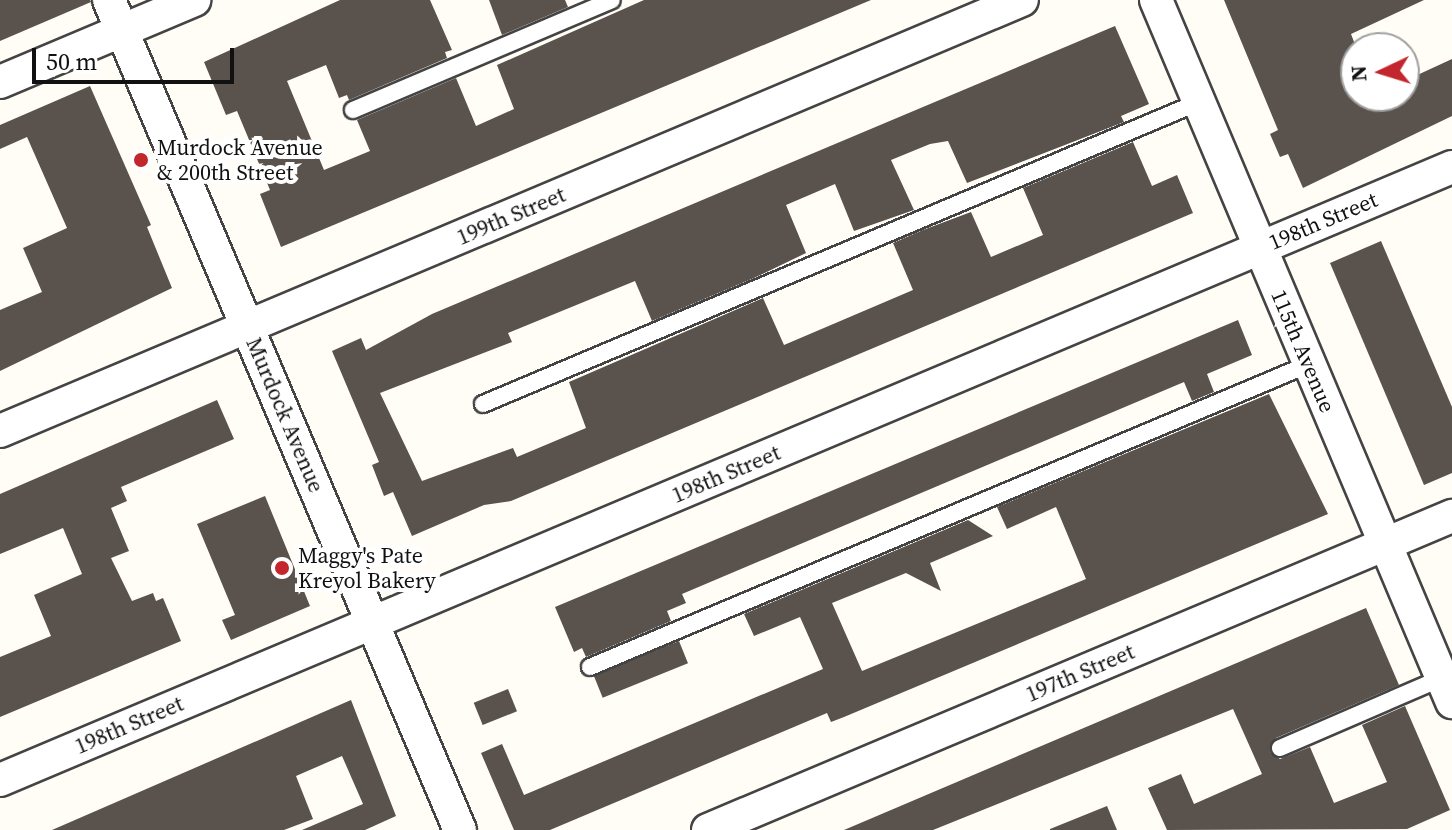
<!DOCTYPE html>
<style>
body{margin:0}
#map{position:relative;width:1452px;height:830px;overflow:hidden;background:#fffdf5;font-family:"Source Serif 4",serif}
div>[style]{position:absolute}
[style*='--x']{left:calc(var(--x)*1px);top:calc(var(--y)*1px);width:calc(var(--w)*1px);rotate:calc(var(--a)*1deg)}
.building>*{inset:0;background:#5a524d;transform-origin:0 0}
.roads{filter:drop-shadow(2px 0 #444) drop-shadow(-2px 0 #444) drop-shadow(0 2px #444) drop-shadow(0 -2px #444)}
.lane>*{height:16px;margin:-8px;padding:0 8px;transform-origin:8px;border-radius:8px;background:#fff}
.street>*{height:32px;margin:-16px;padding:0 16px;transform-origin:16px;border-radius:16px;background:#fff}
.dots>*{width:22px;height:22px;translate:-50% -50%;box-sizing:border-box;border:4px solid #fff;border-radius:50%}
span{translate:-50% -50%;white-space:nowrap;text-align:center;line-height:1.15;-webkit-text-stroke:8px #fff;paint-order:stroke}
.poi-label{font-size:22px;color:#111}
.left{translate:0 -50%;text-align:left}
.street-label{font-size:22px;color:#111}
.north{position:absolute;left:1340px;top:32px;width:80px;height:80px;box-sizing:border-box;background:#fff;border:2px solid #a0a0a0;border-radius:50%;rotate:266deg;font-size:22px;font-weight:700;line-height:32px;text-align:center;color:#111}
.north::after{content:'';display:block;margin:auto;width:28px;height:36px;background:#c4262e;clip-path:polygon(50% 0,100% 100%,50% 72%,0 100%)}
.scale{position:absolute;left:32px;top:48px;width:202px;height:36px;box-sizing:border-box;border:4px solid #111;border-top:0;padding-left:10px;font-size:24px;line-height:28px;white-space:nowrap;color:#111;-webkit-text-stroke:6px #fff;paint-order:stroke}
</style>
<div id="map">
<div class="building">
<div style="clip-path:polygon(0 0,90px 0,91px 2px,0 41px)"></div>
<div style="clip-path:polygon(340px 0,430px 0,452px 50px,445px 52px,447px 58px,349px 100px,347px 95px,339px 98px,326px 65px,287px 81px,324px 170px,370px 151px,357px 120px,456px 78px,476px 126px,514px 109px,497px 65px,644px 0,871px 0,281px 247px,260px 194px,270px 190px,237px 111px,226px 115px,204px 62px)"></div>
<div style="clip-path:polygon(489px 0,565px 0,568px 7px,502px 35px)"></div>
<div style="clip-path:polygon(1224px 0,1424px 0,1351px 34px,1356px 47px,1356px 96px,1404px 96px,1404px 88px,1416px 83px,1413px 77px,1452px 59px,1452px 116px,1303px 188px,1288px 154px,1280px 157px,1270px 134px,1278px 130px)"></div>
<div style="clip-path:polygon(1115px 26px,1149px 104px,1121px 116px,1124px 122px,967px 183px,948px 141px,930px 144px,891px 160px,914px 210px,854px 231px,835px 184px,786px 205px,806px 253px,754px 278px,652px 321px,635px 281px,508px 333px,512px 342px,380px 393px,422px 481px,513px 448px,517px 457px,586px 428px,569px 382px,763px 298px,784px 345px,913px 290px,893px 243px,923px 230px,971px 212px,991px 257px,1043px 235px,1023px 188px,1133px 142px,1152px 186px,1177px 175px,1193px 213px,511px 501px,484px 505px,412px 536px,393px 492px,384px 496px,372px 465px,379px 462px,332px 351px,361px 338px,366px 350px,432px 314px)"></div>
<div style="clip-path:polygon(90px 86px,151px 225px,147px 227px,172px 288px,0 371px,0 310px,42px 292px,23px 248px,67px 228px,27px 137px,0 149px,0 125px)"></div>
<div style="clip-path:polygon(1381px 241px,1452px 407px,1452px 473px,1424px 485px,1330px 263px)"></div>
<div style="clip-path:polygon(1238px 320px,1252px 355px,1207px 374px,1214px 392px,1192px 401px,1184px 382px,682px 594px,686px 603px,667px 611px,671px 621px,586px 657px,582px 648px,574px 652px,555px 607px)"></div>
<div style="clip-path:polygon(1269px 394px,1328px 514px,844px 717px,831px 722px,827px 713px,550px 830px,514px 830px,481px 753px,502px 744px,524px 795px,823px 669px,800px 617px,754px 636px,744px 614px,968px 520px,993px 536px,930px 563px,941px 591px,906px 573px,832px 603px,862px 671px,1086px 579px,1056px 507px,1007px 529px,997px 507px)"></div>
<div style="clip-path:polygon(217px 400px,234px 439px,121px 487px,127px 501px,111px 508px,129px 551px,111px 558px,132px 601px,153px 593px,156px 601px,163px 598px,181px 641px,0 717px,0 657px,51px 636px,34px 595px,82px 574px,63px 528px,0 554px,0 494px)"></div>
<div style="clip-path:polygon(265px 496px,310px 606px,231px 640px,222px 620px,235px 615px,197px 524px)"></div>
<div style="clip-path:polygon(1366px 608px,1399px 685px,1276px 738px,1270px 752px,1280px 759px,1310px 747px,1334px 803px,1387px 782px,1362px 725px,1405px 706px,1450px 810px,1407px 829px,1167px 830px,1148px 788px,1181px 774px,1194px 804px,1262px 774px,1233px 709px,933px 830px,844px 830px)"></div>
<div style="left:679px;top:641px;width:24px;height:92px;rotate:68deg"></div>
<div style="left:508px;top:689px;width:24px;height:37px;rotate:68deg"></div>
<div style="clip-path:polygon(351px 700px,396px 816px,365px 830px,302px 830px,363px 804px,342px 756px,296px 776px,313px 819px,284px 830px,52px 830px)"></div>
<div style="clip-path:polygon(1107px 806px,1117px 830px,1050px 830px,1050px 829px)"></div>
</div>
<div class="roads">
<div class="lane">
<div style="--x:353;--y:110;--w:281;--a:-23"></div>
<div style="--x:483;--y:404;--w:777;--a:-22.87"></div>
<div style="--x:590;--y:667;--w:780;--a:-22.85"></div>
<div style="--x:1280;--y:748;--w:176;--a:-23.4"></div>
</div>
<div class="street">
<div style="--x:109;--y:0;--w:901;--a:67.08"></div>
<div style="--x:1156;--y:0;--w:762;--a:67.14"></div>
<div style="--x:0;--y:82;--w:211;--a:-22.9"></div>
<div style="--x:0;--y:431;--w:1109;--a:-22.87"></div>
<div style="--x:0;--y:780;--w:1576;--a:-22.89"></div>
<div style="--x:708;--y:830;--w:808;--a:-22.88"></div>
</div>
</div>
<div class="dots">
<div style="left:141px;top:160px;background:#c4262e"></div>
<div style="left:282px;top:568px;background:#c4262e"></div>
</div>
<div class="poi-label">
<span class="left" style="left:157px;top:160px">Murdock Avenue<br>&amp; 200th Street</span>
<span class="left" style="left:298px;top:568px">Maggy's Pate<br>Kreyol Bakery</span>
</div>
<div class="street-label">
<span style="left:511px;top:216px;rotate:-23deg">199th Street</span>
<span style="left:1323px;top:221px;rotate:-23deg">198th Street</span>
<span style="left:1303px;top:351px;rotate:67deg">115th Avenue</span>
<span style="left:285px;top:415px;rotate:67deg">Murdock Avenue</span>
<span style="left:726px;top:474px;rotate:-23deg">198th Street</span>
<span style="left:1080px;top:673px;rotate:-23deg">197th Street</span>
<span style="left:129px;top:725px;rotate:-23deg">198th Street</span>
</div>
<div class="north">N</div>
<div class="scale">50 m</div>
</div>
